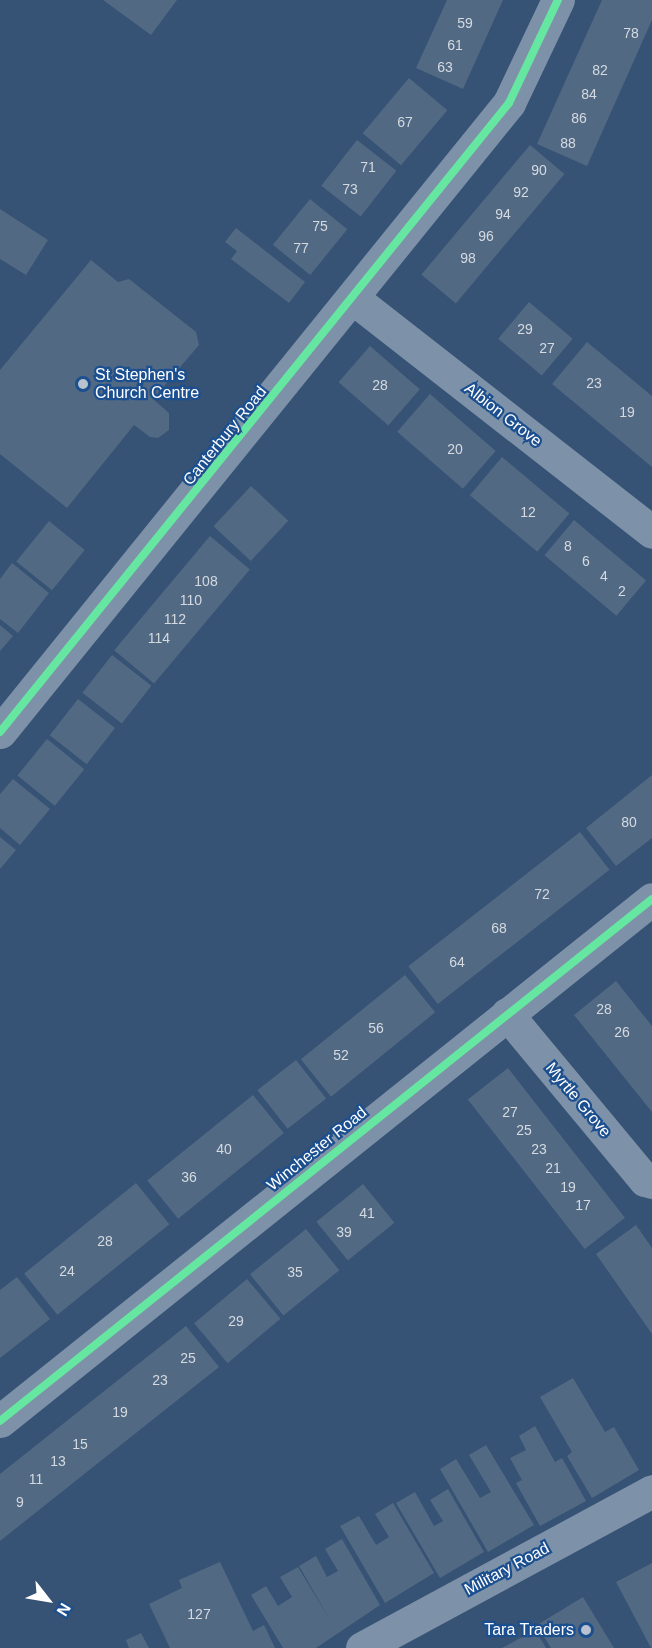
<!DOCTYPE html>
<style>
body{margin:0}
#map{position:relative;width:652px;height:1648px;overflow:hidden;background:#365274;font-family:Arial,sans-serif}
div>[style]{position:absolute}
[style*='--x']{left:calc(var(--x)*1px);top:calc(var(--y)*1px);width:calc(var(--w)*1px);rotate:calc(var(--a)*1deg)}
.building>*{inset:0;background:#526984;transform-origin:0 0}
.minor>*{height:33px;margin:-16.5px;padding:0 16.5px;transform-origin:16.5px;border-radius:16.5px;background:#7d92a8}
.cycleway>*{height:8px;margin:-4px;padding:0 4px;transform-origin:4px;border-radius:4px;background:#66e7a1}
.dots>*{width:16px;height:16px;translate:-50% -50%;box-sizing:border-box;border:3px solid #1b4f8f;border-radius:50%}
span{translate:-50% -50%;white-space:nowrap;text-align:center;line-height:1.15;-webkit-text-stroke:4.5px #1b4f8f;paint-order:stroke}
.number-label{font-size:14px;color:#d4dae0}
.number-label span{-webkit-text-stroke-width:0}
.poi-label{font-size:16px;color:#fff}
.left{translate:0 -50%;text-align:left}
.right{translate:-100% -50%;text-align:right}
.street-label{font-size:16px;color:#fff}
.north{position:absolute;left:18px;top:1570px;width:60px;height:60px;-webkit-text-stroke:4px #1b4f8f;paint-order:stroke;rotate:121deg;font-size:16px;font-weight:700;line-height:24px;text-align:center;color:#fff}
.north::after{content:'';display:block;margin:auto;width:21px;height:27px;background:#fff;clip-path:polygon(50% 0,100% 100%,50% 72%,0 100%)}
</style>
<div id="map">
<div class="building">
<div style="clip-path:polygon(103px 0,177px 0,151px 35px)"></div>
<div style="clip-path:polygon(447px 0,503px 0,463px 89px,416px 68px)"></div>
<div style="clip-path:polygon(602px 0,652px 0,652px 20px,587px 166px,537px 144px)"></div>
<div style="left:409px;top:78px;width:50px;height:72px;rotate:40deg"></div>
<div style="left:357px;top:140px;width:50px;height:58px;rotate:38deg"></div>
<div style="left:530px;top:145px;width:45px;height:169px;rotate:40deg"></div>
<div style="left:310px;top:199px;width:48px;height:59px;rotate:39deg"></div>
<div style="clip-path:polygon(0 209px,48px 240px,26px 275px,0 259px)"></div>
<div style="clip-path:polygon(236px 228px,305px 282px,289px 303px,231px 259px,237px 251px,225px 242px)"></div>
<div style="clip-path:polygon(91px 260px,118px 282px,129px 279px,196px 332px,199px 345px,153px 399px,169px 413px,169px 430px,158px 438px,150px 437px,134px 425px,67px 508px,0 454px,0 370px)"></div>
<div style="left:529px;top:302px;width:57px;height:48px;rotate:40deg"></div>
<div style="clip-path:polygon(587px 342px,652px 396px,652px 467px,552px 384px)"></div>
<div style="left:370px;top:346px;width:66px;height:48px;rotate:41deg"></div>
<div style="left:430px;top:394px;width:87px;height:50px;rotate:41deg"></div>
<div style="left:502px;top:457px;width:88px;height:50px;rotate:40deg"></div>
<div style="left:251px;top:486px;width:51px;height:55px;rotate:43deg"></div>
<div style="left:574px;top:520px;width:94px;height:46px;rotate:40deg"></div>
<div style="left:49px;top:521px;width:46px;height:52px;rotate:39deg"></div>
<div style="left:210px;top:536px;width:52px;height:149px;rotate:40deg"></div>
<div style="clip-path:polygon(12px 563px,49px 593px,18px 633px,0 619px,0 579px)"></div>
<div style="clip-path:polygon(0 625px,13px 636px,0 651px)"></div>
<div style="left:112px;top:655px;width:50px;height:48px;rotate:38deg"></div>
<div style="left:78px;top:699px;width:47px;height:46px;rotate:38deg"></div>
<div style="left:47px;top:739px;width:48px;height:47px;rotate:39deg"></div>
<div style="clip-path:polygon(652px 775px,652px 838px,616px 866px,586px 828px)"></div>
<div style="clip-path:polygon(13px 779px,50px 809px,20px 845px,0 828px,0 794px)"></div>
<div style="left:580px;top:832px;width:48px;height:218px;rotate:52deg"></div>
<div style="clip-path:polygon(0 837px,16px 850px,0 869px)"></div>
<div style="left:405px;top:975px;width:48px;height:134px;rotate:51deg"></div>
<div style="clip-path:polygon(616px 981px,652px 1026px,652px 1112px,574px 1015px)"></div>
<div style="left:296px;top:1060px;width:49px;height:49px;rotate:52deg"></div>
<div style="left:508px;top:1068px;width:190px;height:51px;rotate:52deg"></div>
<div style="left:253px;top:1095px;width:49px;height:136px;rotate:51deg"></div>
<div style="left:136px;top:1183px;width:53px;height:144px;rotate:51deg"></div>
<div style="left:363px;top:1184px;width:50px;height:60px;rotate:51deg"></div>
<div style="clip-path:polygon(636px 1225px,652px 1248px,652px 1334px,596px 1254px)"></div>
<div style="left:306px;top:1229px;width:53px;height:72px;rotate:51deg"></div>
<div style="clip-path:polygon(17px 1277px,50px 1319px,0 1358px,0 1290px)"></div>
<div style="left:247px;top:1279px;width:52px;height:69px;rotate:50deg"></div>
<div style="clip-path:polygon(186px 1326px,219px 1367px,0 1541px,0 1474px)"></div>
<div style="clip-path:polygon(573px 1378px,605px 1432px,614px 1427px,639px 1470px,592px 1498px,567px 1456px,572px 1452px,540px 1397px)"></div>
<div style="clip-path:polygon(535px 1426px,555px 1462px,562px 1458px,586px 1501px,540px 1526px,516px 1483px,522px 1480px,510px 1458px,526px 1450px,519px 1436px)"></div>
<div style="clip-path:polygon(486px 1445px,534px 1525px,488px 1552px,440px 1469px,456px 1459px,480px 1498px,491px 1492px,469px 1455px)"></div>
<div style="clip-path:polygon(448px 1489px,484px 1552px,440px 1578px,396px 1503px,415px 1492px,434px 1526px,443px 1521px,430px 1500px)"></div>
<div style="clip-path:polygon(393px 1503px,434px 1573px,385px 1603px,340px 1526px,359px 1516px,376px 1545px,389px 1537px,375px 1514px)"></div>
<div style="clip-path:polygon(342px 1539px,380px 1605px,316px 1648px,283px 1648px,251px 1595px,266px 1586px,278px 1606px,289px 1599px,292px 1597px,280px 1577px,298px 1567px,330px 1620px,299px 1566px,316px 1556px,327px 1577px,338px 1571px,325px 1549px)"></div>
<div style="clip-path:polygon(220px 1562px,253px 1631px,264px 1625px,275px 1648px,170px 1648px,149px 1604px,182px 1588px,179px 1580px)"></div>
<div style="clip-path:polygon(652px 1563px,652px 1648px,651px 1648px,616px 1582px)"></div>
<div style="clip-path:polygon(583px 1597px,614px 1648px,551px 1648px,537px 1625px)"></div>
<div style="clip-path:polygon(535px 1630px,546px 1648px,502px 1648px)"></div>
<div style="clip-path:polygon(141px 1633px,149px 1648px,129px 1648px,126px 1640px)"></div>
</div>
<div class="minor">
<div style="--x:354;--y:299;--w:378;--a:38"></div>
<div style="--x:0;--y:732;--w:809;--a:-51.02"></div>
<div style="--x:509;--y:103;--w:114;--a:-64.6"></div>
<div style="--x:507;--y:1014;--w:216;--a:50.3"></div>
<div style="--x:645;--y:1180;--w:7;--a:16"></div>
<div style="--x:0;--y:1421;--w:835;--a:-38.68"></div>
<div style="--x:362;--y:1648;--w:330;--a:-28.4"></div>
</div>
<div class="cycleway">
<div style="--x:0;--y:732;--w:809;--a:-51.02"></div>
<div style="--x:509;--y:103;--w:114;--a:-64.6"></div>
<div style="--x:0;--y:1421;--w:835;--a:-38.68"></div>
</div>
<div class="dots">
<div style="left:83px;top:384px;background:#b9c2ce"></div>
<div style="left:586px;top:1630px;background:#b9c2ce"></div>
</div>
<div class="number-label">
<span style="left:465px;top:23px">59</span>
<span style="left:631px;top:33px">78</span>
<span style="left:455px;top:45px">61</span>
<span style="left:445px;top:67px">63</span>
<span style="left:600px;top:70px">82</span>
<span style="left:589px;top:94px">84</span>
<span style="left:579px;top:118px">86</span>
<span style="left:405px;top:122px">67</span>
<span style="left:568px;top:143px">88</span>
<span style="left:368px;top:167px">71</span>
<span style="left:539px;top:170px">90</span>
<span style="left:350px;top:189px">73</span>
<span style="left:521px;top:192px">92</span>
<span style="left:503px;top:214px">94</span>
<span style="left:320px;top:226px">75</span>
<span style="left:486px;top:236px">96</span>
<span style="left:301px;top:248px">77</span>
<span style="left:468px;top:258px">98</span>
<span style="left:525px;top:329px">29</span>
<span style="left:547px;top:348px">27</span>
<span style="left:594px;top:383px">23</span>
<span style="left:380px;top:385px">28</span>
<span style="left:627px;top:412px">19</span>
<span style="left:455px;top:449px">20</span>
<span style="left:528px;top:512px">12</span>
<span style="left:568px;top:546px">8</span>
<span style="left:586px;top:561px">6</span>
<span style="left:604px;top:576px">4</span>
<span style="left:206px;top:581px">108</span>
<span style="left:622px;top:591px">2</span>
<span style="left:191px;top:600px">110</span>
<span style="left:175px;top:619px">112</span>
<span style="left:159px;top:638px">114</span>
<span style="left:629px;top:822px">80</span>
<span style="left:542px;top:894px">72</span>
<span style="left:499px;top:928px">68</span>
<span style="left:457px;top:962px">64</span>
<span style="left:604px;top:1009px">28</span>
<span style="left:376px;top:1028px">56</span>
<span style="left:622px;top:1032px">26</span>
<span style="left:341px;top:1055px">52</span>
<span style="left:510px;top:1112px">27</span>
<span style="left:524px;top:1130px">25</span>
<span style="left:224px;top:1149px">40</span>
<span style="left:539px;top:1149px">23</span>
<span style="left:553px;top:1168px">21</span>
<span style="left:189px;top:1177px">36</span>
<span style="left:568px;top:1187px">19</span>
<span style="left:583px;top:1205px">17</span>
<span style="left:367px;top:1213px">41</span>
<span style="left:344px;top:1232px">39</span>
<span style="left:105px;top:1241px">28</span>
<span style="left:67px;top:1271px">24</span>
<span style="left:295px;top:1272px">35</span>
<span style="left:236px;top:1321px">29</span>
<span style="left:188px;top:1358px">25</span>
<span style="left:160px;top:1380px">23</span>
<span style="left:120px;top:1412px">19</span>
<span style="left:80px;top:1444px">15</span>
<span style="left:58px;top:1461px">13</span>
<span style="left:36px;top:1479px">11</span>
<span style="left:20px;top:1502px">9</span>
<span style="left:199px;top:1614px">127</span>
</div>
<div class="poi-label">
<span class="left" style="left:95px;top:384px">St Stephen's<br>Church Centre</span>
<span class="right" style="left:574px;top:1630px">Tara Traders</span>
</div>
<div class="street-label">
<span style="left:503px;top:415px;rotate:38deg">Albion Grove</span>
<span style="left:225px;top:436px;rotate:-51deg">Canterbury Road</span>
<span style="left:578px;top:1100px;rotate:50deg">Myrtle Grove</span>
<span style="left:317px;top:1149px;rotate:-39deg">Winchester Road</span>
<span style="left:507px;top:1569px;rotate:-28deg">Military Road</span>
</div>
<div class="north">N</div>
</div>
